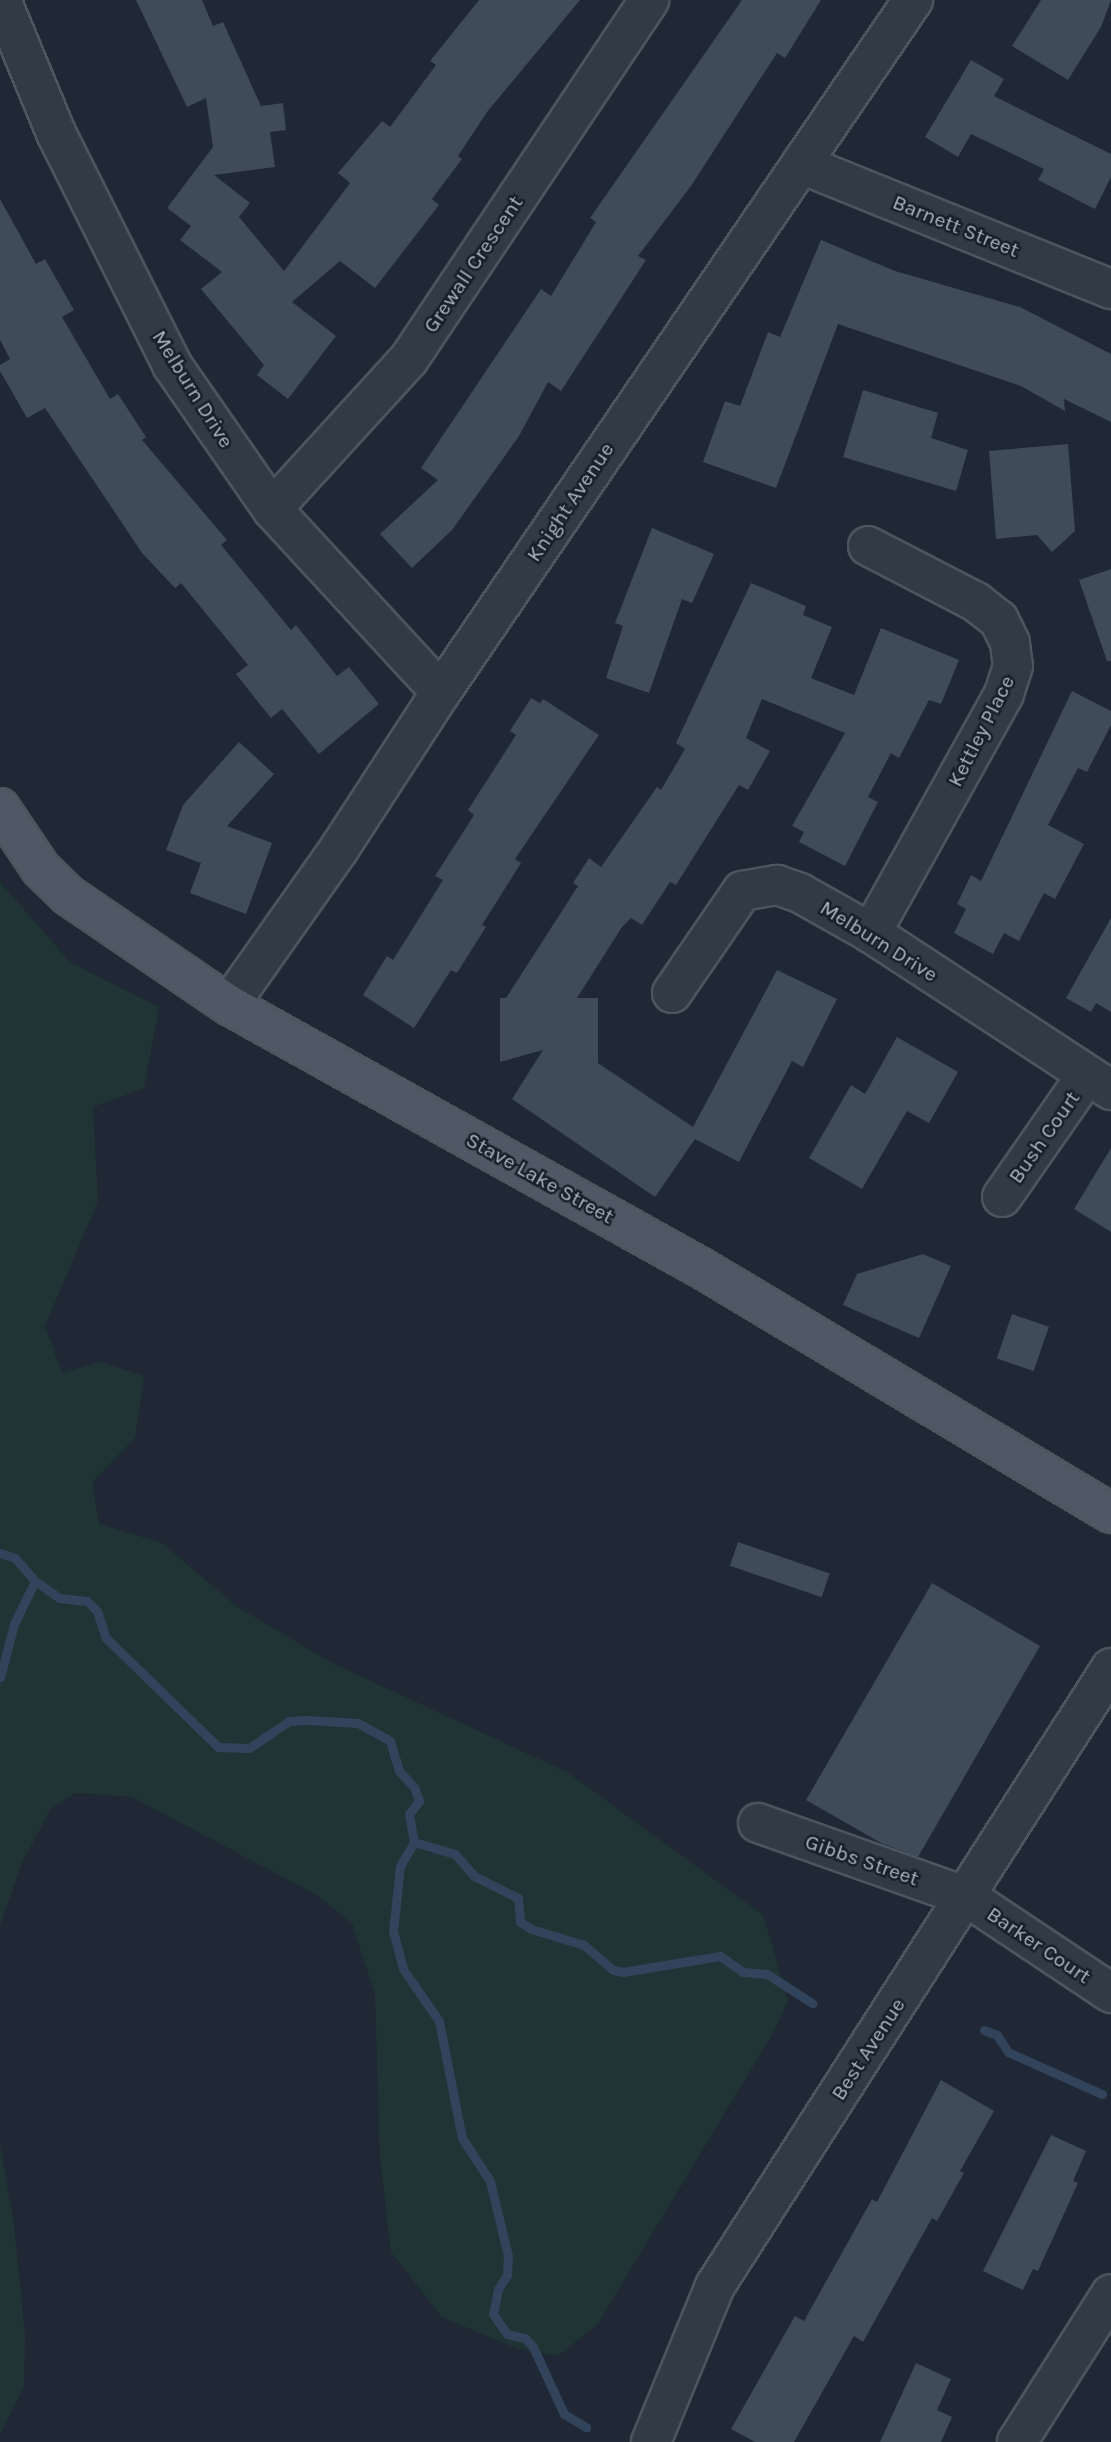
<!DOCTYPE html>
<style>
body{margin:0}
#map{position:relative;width:1111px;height:2442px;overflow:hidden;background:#1f2834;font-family:Karla,sans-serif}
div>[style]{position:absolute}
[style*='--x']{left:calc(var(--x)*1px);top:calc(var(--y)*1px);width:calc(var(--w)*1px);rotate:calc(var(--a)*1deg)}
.green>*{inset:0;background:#203435}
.stream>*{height:9px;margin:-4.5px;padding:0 4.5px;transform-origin:4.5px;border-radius:4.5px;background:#32445c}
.building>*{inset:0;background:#3f4b59;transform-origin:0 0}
.roads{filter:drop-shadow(2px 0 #4c5560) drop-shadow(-2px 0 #4c5560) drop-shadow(0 2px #4c5560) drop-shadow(0 -2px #4c5560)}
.minor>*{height:38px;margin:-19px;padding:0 19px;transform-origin:19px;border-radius:19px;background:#323a45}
.major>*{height:38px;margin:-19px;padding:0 19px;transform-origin:19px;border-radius:19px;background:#4f5965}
span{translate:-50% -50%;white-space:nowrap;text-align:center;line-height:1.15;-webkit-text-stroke:5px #181f29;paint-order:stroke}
.street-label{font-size:21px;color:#abb5c3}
</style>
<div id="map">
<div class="green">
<div style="clip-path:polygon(0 882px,70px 962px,159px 1007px,144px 1088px,93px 1107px,98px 1201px,45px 1326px,62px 1373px,100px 1362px,144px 1376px,135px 1438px,92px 1482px,99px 1524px,162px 1543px,236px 1606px,332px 1663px,567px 1772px,763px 1915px,788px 2000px,776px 2028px,598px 2324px,558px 2356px,516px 2348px,442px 2317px,391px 2252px,380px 2158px,375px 1994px,352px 1923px,317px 1895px,132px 1797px,76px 1793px,51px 1808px,21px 1865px,0 1926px)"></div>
<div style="clip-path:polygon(0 2144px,14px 2225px,25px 2335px,24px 2387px,0 2434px)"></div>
</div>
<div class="stream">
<div style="--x:0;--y:1553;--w:16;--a:18"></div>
<div style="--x:15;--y:1558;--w:30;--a:49"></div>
<div style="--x:35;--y:1581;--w:29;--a:35"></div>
<div style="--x:59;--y:1598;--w:28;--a:6"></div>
<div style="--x:87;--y:1601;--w:14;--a:45"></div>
<div style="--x:97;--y:1611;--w:28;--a:72"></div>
<div style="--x:106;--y:1638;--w:156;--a:44.2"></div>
<div style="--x:218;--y:1747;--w:31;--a:2"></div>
<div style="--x:249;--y:1748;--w:48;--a:-34"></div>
<div style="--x:289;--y:1721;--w:17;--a:-3"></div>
<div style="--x:306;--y:1720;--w:52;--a:3.3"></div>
<div style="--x:358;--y:1723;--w:37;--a:29"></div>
<div style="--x:390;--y:1741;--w:31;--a:73"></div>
<div style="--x:399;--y:1771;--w:22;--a:47"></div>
<div style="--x:414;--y:1787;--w:15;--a:70"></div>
<div style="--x:419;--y:1801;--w:16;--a:128"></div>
<div style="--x:409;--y:1814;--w:28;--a:80"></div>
<div style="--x:414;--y:1842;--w:43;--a:16.3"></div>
<div style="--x:455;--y:1854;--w:29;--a:49"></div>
<div style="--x:474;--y:1876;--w:49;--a:26.6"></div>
<div style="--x:518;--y:1898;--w:24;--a:85"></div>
<div style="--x:520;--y:1922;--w:13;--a:32"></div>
<div style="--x:531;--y:1929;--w:55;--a:16.8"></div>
<div style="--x:584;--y:1945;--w:38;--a:41"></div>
<div style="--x:613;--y:1970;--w:10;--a:11"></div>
<div style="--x:623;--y:1972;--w:98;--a:-9.4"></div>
<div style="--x:720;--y:1956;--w:28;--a:35"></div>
<div style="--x:743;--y:1972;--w:24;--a:5"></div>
<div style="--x:767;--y:1974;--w:54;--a:32.8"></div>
<div style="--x:0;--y:1677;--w:55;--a:-75.2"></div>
<div style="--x:14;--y:1624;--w:48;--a:-64"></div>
<div style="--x:414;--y:1842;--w:28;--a:120"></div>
<div style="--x:400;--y:1866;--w:65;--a:96.1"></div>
<div style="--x:393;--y:1931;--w:39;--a:75"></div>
<div style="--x:403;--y:1969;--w:63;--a:55.3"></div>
<div style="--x:439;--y:2021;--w:119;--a:78.9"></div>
<div style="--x:462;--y:2138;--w:51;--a:56.9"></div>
<div style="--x:490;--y:2181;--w:77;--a:76.5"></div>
<div style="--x:508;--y:2256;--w:19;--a:93"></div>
<div style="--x:507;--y:2275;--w:17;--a:123"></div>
<div style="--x:498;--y:2289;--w:25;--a:101"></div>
<div style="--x:493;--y:2314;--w:24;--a:55"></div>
<div style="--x:507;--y:2334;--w:18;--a:13"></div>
<div style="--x:525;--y:2338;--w:12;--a:48"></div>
<div style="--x:533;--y:2347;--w:74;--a:65.2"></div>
<div style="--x:564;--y:2414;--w:26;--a:31"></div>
<div style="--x:984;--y:2030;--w:14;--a:21"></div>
<div style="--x:997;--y:2035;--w:20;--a:57"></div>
<div style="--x:1008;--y:2052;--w:103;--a:24.1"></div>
</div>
<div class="building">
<div style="clip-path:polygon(136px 0,202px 0,213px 26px,223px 22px,261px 106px,283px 103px,286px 130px,270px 132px,275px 167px,214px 175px,250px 203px,239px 217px,284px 271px,350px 183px,338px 173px,382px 121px,390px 127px,436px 65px,430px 61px,479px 0,580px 0,487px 112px,458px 156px,462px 159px,432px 199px,439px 205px,375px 288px,340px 261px,292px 302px,336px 336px,288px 399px,257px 375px,264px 365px,201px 289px,222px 272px,180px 240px,191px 226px,167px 208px,213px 147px,206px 98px,187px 107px)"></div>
<div style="clip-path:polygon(742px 0,821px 0,785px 58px,777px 53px,691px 186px,638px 256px,646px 260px,561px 391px,548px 382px,519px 436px,452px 530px,412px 568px,380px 534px,438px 480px,421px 468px,541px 289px,551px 296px,596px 222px,590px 218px)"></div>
<div style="clip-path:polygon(1041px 0,1111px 0,1101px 27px,1068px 80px,1012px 46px)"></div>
<div style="clip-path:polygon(971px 60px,1004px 79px,994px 96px,1111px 154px,1111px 177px,1095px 209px,1038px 180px,1044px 169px,971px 134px,958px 157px,925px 137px)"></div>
<div style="clip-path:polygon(0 199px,36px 264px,45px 259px,74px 310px,62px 317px,110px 399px,118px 394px,146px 437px,142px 440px,227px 540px,221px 545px,291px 630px,296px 625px,337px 676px,349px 667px,379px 704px,319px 754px,282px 709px,271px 718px,236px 674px,248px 665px,181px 583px,175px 588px,142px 553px,45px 408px,27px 418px,0 371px,0 365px,10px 359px,0 340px)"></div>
<div style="clip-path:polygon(821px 240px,895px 271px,1020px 307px,1111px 354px,1111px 422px,1064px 399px,1065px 411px,1021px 386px,838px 324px,776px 488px,703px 462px,725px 401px,740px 406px,768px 332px,780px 337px)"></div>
<div style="clip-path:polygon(863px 390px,938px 413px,931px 438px,968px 450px,956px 491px,843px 457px)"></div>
<div style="clip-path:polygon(1068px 444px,1075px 531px,1052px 552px,1037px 535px,996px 539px,989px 451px)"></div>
<div style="clip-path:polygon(652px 528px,714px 554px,692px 603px,682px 599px,649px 693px,606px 678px,623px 626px,615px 623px)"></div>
<div style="clip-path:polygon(1111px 569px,1111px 661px,1107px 661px,1079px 580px)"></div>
<div style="clip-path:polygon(751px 583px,806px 606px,803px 615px,832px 627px,811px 678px,854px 695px,881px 628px,959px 660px,941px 704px,929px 700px,899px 758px,891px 753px,868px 797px,878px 802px,845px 866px,799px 842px,804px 832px,792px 826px,845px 733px,762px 699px,746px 738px,770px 751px,748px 790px,739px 785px,676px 885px,670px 882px,642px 925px,631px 918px,622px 927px,577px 998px,598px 998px,598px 1063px,693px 1127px,777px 970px,837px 999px,803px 1067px,792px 1061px,739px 1162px,695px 1139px,655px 1197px,512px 1099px,543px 1050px,500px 1062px,500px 998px,506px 998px,578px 886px,573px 883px,589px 858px,601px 867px,657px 787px,661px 790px,685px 749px,676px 743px)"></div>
<div style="clip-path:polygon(1072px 691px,1111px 711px,1111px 725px,1087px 772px,1078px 768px,1048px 825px,1084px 844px,1055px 899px,1044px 893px,1019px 941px,1004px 933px,993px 954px,954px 933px,966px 909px,957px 904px,971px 875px,981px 881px)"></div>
<div style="clip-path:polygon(531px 698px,540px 703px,543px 699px,599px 735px,515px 859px,521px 863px,482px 925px,486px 927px,457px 973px,451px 970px,414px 1028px,363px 995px,387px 956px,393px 960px,443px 880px,435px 876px,474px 815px,468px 810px,516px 735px,510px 731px)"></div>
<div style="clip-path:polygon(239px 742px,274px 774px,227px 826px,272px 843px,246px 914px,190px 893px,201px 863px,166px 850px,183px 805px)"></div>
<div style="clip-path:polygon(1111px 918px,1111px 1012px,1096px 1003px,1091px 1012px,1066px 998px)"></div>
<div style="clip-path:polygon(897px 1037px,958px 1072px,929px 1123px,907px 1111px,862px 1189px,809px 1158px,851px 1085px,865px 1094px)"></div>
<div style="clip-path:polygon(1111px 1148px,1111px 1232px,1074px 1209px)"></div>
<div style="clip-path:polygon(923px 1254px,951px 1266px,919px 1338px,843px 1305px,857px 1274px)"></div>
<div style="left:1012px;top:1314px;width:39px;height:47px;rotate:19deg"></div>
<div style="left:738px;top:1542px;width:97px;height:25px;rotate:19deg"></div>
<div style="clip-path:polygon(932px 1583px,1040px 1646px,918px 1857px,881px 1843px,806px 1800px)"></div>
<div style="clip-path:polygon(941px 2080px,994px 2111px,960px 2171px,964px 2173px,937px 2221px,932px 2218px,863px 2342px,854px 2336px,794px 2442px,755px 2442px,731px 2429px,795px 2316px,804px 2321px,872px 2199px,877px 2202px)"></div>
<div style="clip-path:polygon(1051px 2135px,1086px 2151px,1073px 2181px,1078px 2183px,1038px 2271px,1033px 2269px,1023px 2290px,983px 2271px)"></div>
<div style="clip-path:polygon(916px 2363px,951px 2379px,937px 2410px,952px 2417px,941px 2442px,880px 2442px)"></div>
</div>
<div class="roads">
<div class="minor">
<div style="--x:1;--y:0;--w:144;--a:67.5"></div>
<div style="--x:56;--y:133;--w:259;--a:63.4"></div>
<div style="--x:172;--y:365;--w:175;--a:55.2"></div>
<div style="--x:272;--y:509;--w:249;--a:47.3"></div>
<div style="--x:801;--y:164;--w:334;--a:22"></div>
<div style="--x:272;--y:509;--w:203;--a:-47.6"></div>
<div style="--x:409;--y:359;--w:432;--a:-56.2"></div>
<div style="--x:868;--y:546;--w:122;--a:27.4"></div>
<div style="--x:976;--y:602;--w:29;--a:38"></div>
<div style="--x:999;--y:620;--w:25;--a:64"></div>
<div style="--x:1010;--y:643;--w:23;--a:83"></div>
<div style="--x:1013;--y:666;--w:29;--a:108"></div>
<div style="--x:1004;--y:694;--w:274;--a:119.1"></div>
<div style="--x:672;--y:993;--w:124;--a:-55.5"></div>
<div style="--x:742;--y:891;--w:36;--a:-10"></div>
<div style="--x:777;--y:885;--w:24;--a:19"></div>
<div style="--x:800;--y:893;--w:81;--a:29.4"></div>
<div style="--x:871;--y:933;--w:287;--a:33.2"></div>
<div style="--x:229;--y:1005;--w:191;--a:-54.8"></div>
<div style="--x:339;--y:849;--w:187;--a:-57"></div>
<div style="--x:441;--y:692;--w:838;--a:-55.7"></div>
<div style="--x:1002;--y:1197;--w:147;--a:-55.2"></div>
<div style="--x:758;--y:1823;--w:222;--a:19.5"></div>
<div style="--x:967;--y:1897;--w:173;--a:33.7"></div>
<div style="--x:651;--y:2442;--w:169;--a:-67.7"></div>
<div style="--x:715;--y:2286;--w:734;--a:-57.35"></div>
<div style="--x:1017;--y:2442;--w:175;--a:-57.6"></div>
</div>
<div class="major">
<div style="--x:0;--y:808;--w:73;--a:56.1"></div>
<div style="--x:41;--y:869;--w:39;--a:44"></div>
<div style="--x:69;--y:896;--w:194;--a:34.3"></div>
<div style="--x:229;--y:1005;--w:543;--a:29.12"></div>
<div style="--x:703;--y:1269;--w:475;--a:30.9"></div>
</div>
</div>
<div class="street-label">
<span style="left:956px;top:226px;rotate:22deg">Barnett Street</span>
<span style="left:473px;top:264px;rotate:-56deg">Grewall Crescent</span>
<span style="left:193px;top:389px;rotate:58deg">Melburn Drive</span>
<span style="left:570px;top:502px;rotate:-56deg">Knight Avenue</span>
<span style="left:981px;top:731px;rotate:-63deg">Kettley Place</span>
<span style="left:879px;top:941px;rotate:32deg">Melburn Drive</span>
<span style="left:1044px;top:1137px;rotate:-55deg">Bush Court</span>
<span style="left:540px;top:1178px;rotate:29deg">Stave Lake Street</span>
<span style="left:862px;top:1860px;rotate:19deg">Gibbs Street</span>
<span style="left:1039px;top:1945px;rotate:34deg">Barker Court</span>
<span style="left:868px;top:2049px;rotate:-57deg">Best Avenue</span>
</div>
</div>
